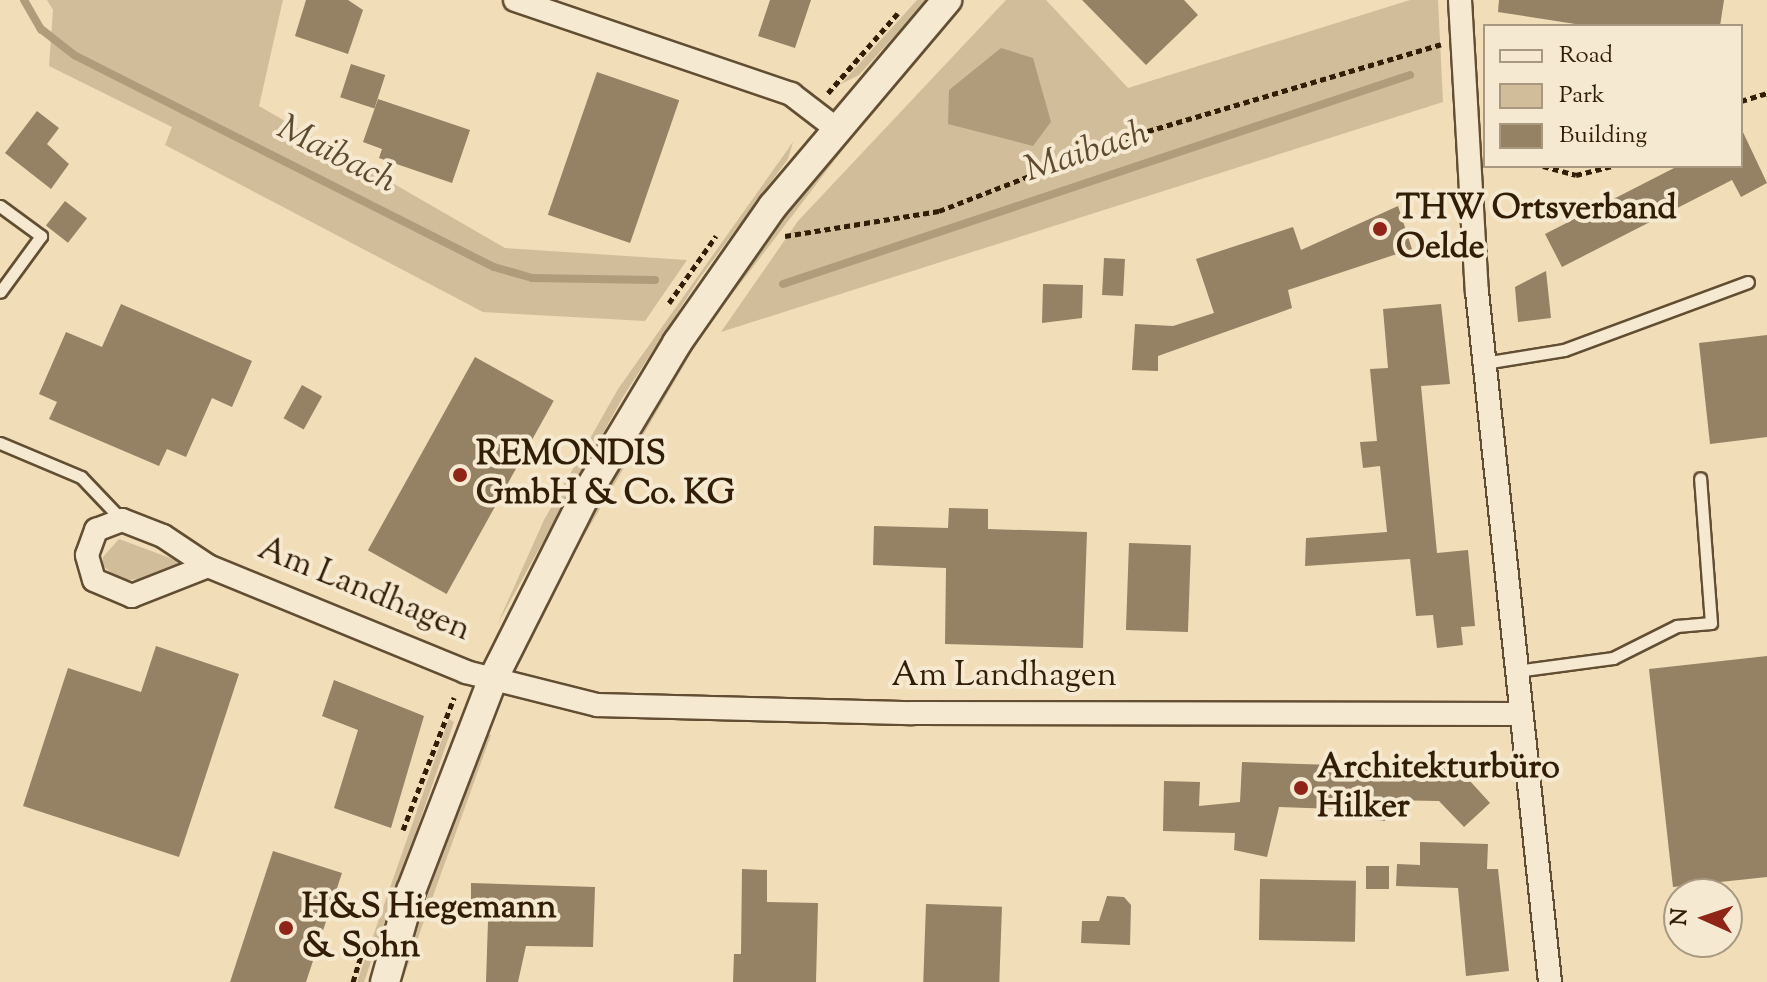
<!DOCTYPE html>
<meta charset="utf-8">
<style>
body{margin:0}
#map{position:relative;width:1767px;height:982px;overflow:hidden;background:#f1ddb8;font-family:"Sorts Mill Goudy",serif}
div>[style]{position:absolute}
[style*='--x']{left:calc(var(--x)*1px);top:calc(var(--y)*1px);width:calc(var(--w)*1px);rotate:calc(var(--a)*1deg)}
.green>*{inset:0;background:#d1bd9a}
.water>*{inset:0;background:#b09c7b}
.stream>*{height:8px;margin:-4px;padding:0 4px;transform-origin:4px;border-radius:4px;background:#b09c7b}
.building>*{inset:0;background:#958163;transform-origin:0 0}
.path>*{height:5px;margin-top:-2.5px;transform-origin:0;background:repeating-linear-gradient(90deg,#321e06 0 6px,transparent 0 10px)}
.roads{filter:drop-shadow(2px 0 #624e32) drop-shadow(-2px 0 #624e32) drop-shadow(0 2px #624e32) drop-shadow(0 -2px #624e32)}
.service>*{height:11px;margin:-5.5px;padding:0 5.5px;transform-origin:5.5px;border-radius:5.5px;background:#f6e9d1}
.minor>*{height:22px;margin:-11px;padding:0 11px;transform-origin:11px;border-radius:11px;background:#f6e9d1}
.tertiary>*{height:28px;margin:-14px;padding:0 14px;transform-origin:14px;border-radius:14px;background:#f6e9d1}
.dots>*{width:22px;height:22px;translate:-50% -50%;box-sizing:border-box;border:4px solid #f6e9d1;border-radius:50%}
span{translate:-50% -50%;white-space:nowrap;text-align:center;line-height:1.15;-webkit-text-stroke:8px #f6e9d1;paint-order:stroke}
.poi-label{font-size:34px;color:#321e06;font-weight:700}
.left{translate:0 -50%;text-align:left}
.street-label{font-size:34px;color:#321e06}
.water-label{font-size:36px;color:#5e4a2f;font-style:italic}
.legend{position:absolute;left:1483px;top:24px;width:260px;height:144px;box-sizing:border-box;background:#f6e9d1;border:2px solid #a89880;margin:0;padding:10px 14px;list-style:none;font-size:24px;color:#321e06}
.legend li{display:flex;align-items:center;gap:16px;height:40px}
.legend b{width:40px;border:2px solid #a89880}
.north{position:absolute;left:1663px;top:878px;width:80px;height:80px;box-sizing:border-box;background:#f6e9d1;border:2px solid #a89880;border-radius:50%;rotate:273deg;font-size:22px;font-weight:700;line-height:32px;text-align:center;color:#321e06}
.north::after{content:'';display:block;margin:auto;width:28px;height:36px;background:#8f2418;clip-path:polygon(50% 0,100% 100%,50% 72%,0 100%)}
</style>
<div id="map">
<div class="green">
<div style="clip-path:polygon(47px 0,283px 0,259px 106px,505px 248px,687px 260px,645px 321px,483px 312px,165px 145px,172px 127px,49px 66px,53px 10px)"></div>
<div style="clip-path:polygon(917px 0,927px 0,859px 75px,841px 84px)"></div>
<div style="clip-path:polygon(1006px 0,1046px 0,1128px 88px,1410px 0,1438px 0,1443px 102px,721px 332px,798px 221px)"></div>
<div style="clip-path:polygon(865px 110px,870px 114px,704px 331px,533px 623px,571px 542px,715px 304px)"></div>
<div style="clip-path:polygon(793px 142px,788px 159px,699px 279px,623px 397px,497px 625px,544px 520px,618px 389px)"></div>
<div style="clip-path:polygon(119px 539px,178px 561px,180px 565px,154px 579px,120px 580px,103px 566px,103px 557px)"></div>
<div style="clip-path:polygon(449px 719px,454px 722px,364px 982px,357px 982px)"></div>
<div style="clip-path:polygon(484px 732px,491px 735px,402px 982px,395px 982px)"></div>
</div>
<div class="water">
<div style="clip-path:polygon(1001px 48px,1033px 58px,1051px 122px,1033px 146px,948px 124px,949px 90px)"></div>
</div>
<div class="stream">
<div style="--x:24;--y:0;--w:34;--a:60"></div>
<div style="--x:41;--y:29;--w:42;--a:38.2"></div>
<div style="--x:74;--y:55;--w:470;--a:26.8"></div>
<div style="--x:494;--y:267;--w:40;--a:16"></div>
<div style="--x:532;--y:278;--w:123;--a:0.9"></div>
<div style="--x:783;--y:284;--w:661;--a:-18.43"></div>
</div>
<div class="building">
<div style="clip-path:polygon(306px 0,348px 0,363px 10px,348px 54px,295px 36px)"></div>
<div style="clip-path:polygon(770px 0,811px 0,795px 48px,758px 36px)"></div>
<div style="clip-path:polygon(1082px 0,1184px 0,1198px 15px,1146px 65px)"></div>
<div style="clip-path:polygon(1499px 0,1724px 0,1720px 26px,1588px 26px,1498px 12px)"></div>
<div style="left:351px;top:64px;width:36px;height:35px;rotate:18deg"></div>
<div style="left:597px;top:72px;width:87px;height:151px;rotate:19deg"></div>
<div style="clip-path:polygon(378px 99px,470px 130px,452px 183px,379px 158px,382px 149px,363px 142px)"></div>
<div style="clip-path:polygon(37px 111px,59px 128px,47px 144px,69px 164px,51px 189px,5px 153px)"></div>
<div style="clip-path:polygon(1741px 128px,1767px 183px,1741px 197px,1732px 180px,1562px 267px,1545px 234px,1678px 166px,1741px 166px)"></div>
<div style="left:65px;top:201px;width:28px;height:31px;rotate:38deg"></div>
<div style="clip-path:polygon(1398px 206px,1412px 249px,1288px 290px,1292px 308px,1158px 356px,1158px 371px,1132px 370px,1135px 324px,1173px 326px,1214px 313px,1196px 259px,1293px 227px,1301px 250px)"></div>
<div style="left:1104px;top:258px;width:21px;height:37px;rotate:3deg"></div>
<div style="clip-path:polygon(1546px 271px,1551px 318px,1518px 322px,1515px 287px)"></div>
<div style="clip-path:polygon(1043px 284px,1083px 285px,1082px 318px,1042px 323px)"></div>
<div style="clip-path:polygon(121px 304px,252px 361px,232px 407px,212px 398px,186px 457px,167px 449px,159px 466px,49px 419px,57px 402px,39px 394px,66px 332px,102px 347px)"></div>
<div style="clip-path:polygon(1441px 304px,1450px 384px,1421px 386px,1437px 553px,1468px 550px,1475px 626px,1461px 627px,1463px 645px,1437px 648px,1433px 615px,1416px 616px,1410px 559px,1305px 566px,1306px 538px,1387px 532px,1380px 466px,1363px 468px,1360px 442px,1377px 441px,1370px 369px,1388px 368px,1383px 309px)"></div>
<div style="clip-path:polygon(1767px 335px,1767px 437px,1710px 444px,1699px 343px)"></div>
<div style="left:475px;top:357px;width:90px;height:221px;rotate:29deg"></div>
<div style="left:302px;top:385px;width:23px;height:38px;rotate:29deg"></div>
<div style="clip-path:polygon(949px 508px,988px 509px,988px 529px,1087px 532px,1083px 648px,945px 644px,946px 568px,873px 565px,874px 526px,948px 528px)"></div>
<div style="left:1129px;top:543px;width:62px;height:87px;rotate:2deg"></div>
<div style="clip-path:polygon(156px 646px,239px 674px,179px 857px,23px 806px,68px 668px,141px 692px)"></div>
<div style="clip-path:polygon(1767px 656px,1767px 877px,1673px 887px,1649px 669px)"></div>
<div style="clip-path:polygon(334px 680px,424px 716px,391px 828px,334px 808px,358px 730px,322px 716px)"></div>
<div style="clip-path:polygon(1242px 762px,1459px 769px,1490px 803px,1464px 827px,1439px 801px,1385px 800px,1385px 821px,1335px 816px,1336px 809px,1279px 807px,1267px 857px,1234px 850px,1235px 833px,1163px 831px,1164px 781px,1200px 782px,1199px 806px,1240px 802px)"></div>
<div style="clip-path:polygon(1420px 842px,1488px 844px,1487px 869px,1498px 869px,1509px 971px,1466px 976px,1458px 888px,1396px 886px,1397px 864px,1420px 865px)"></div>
<div style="clip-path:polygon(273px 851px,342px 873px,306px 982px,230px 982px)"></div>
<div style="left:1366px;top:866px;width:23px;height:23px"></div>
<div style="clip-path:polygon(742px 869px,767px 870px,767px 902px,818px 903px,816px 982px,733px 982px,734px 954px,741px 954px)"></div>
<div style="left:1260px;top:879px;width:96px;height:61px;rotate:1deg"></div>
<div style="clip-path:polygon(471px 883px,595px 887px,593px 947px,526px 946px,518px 982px,486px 982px,488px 921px,471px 920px)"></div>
<div style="clip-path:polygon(1107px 896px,1124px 897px,1131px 905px,1130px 945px,1081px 943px,1082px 921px,1099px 921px)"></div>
<div style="left:926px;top:904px;width:76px;height:78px;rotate:2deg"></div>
</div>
<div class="path">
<div style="--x:828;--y:93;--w:106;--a:-48.8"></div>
<div style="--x:1741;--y:101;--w:27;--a:-17"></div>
<div style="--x:1543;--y:166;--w:34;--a:15"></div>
<div style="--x:1576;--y:175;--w:38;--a:-14"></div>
<div style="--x:785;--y:236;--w:156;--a:-9.2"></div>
<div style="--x:939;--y:211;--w:213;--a:-21.2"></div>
<div style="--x:1138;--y:134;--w:316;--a:-16.5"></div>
<div style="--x:669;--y:303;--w:82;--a:-55"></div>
<div style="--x:403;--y:830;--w:142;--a:-68.9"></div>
<div style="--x:353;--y:982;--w:38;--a:-73"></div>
</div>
<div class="roads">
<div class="service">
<div style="--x:0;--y:206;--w:51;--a:36.2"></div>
<div style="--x:41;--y:236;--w:69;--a:126.2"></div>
<div style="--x:1484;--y:363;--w:81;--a:-9.2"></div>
<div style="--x:1564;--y:350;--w:196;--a:-20.3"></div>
<div style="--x:0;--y:443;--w:88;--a:22.8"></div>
<div style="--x:81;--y:477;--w:59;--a:46.4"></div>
<div style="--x:1516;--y:671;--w:98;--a:-7.6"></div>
<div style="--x:1613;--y:658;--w:72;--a:-26.6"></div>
<div style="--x:1677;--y:626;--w:34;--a:-5"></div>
<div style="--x:1711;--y:623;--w:145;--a:-94.3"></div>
</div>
<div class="minor">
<div style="--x:515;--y:0;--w:292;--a:18.8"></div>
<div style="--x:791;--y:94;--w:54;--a:37.5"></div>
<div style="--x:1460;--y:0;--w:292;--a:86.7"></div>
<div style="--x:1477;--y:292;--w:694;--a:83.96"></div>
<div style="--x:208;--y:566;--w:82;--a:158.5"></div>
<div style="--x:132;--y:596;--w:41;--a:-157.2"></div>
<div style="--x:94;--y:580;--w:26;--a:-106"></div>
<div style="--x:87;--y:555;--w:27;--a:-70"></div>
<div style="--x:96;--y:530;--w:28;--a:-21"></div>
<div style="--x:122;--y:520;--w:44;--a:21.3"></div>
<div style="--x:163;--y:536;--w:54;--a:33.7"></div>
<div style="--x:208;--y:566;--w:279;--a:22.3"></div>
<div style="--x:466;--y:672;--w:135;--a:14.1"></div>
<div style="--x:597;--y:705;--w:315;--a:1.5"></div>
<div style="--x:912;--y:713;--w:607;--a:0.09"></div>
</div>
<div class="tertiary">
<div style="--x:385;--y:982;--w:95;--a:-74.1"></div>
<div style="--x:411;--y:891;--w:225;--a:-68.9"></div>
<div style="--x:492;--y:681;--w:205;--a:-63.3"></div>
<div style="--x:584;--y:498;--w:181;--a:-59"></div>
<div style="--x:677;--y:343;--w:167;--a:-55"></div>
<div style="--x:773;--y:206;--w:270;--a:-49.8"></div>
</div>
</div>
<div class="dots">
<div style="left:1380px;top:229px;background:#8f2418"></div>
<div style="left:460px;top:475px;background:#8f2418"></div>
<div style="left:1301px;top:788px;background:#8f2418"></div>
<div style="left:286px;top:928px;background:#8f2418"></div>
</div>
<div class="poi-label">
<span class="left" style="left:1396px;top:229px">THW Ortsverband<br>Oelde</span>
<span class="left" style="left:476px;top:475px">REMONDIS<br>GmbH &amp; Co. KG</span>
<span class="left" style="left:1317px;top:788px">Architekturbüro<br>Hilker</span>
<span class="left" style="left:302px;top:928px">H&amp;S Hiegemann<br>&amp; Sohn</span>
</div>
<div class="street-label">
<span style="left:364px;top:590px;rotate:22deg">Am Landhagen</span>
<span style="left:1004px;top:677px">Am Landhagen</span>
</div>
<div class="water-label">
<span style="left:1087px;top:153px;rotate:-18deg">Maibach</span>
<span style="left:336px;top:156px;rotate:27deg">Maibach</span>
</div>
<ul class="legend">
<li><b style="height:10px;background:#f6e9d1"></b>Road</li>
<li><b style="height:22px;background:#d1bd9a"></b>Park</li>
<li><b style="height:22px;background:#958163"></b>Building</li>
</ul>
<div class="north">N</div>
</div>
